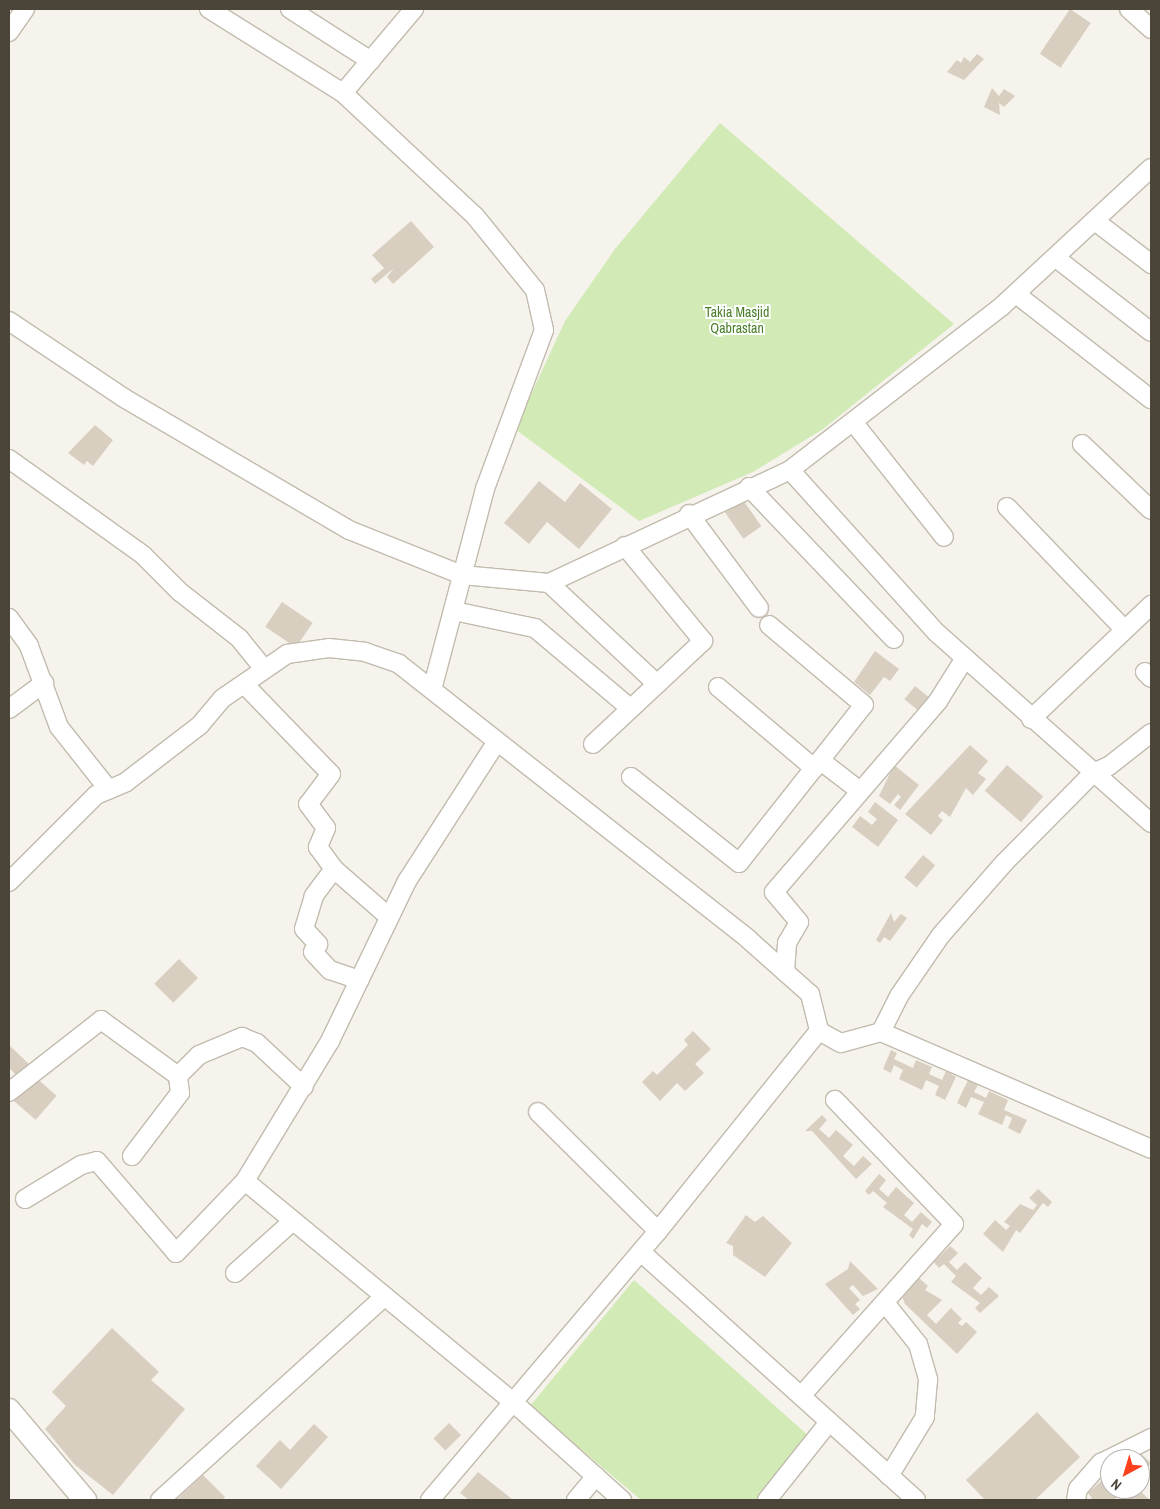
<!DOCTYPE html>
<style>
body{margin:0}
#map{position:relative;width:1160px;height:1509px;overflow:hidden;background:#f6f3ec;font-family:"Archivo Narrow",sans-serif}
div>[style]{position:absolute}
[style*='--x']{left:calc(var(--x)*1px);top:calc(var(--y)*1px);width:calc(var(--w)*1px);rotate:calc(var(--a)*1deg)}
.green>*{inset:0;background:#d2eab5}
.building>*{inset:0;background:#d8cfc1;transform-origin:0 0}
.roads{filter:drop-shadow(1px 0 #c2bbae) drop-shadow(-1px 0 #c2bbae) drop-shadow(0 1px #c2bbae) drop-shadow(0 -1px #c2bbae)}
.minor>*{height:18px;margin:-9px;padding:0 9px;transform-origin:9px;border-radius:9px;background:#fff}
.tertiary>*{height:22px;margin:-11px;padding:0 11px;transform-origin:11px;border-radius:11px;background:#fff}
span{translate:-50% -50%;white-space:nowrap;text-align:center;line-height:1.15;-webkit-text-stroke:4px #fff;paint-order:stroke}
.park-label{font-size:14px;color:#4a7f2a}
.frame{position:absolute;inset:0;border:10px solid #4b4439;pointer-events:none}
.north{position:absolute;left:1100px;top:1449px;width:50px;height:50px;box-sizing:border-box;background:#fff;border:1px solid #b7b4b0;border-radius:50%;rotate:219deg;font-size:14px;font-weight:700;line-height:20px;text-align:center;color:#4b4439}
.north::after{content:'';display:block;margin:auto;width:18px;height:22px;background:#fc3f1d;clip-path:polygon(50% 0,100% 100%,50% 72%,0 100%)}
</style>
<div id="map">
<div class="green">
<div style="clip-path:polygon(720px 123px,954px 324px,823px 429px,753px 472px,639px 521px,515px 429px,565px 321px,615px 249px)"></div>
<div style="clip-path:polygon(634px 1280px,811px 1438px,756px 1500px,641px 1500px,530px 1406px)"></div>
</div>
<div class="building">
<div style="left:1070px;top:9px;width:25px;height:54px;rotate:34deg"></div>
<div style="clip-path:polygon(977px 54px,984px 59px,964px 80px,947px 72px,957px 60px,961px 63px,964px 57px,970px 62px)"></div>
<div style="clip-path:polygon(992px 88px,999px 96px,1004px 89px,1015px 96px,1004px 107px,999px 103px,1000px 115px,984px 107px)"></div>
<div style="clip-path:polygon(411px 221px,434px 247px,393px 284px,387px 277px,394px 268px,375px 284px,371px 279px,384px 268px,372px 255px)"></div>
<div style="clip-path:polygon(95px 425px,113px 440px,93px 466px,87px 461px,84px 465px,68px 453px)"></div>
<div style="clip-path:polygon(539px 481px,565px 502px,580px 483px,612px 509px,579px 549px,547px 522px,529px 544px,504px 523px)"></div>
<div style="left:743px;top:500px;width:32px;height:22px;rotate:55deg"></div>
<div style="left:282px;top:602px;width:37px;height:30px;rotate:34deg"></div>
<div style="clip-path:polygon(875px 651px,899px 669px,890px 681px,884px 677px,870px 695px,854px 682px)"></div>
<div style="left:915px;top:686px;width:22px;height:17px;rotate:39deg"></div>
<div style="clip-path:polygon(970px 745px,988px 761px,978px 773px,986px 779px,973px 795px,966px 788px,950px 817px,942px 811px,938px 816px,943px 820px,931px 835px,905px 814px)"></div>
<div style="clip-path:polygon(894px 765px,919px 785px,900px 810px,894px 805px,901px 797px,898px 794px,890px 804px,879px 796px)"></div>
<div style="left:1007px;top:765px;width:48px;height:34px;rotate:41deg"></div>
<div style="clip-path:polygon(875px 802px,898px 820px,878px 847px,852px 827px,860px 816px,872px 825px,877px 819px,868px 812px)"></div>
<div style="left:923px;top:855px;width:16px;height:29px;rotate:40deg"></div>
<div style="clip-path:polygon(891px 913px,894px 922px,901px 914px,907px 918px,890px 941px,884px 937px,880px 943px,876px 940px)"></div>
<div style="left:179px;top:959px;width:27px;height:35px;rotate:45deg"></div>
<div style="clip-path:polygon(693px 1031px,711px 1049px,695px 1064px,704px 1073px,685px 1091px,677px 1083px,660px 1101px,642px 1082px,653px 1071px,657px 1075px,688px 1045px,684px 1040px)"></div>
<div style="clip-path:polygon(9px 1045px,31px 1066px,19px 1078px,9px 1068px)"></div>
<div style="clip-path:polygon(891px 1050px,897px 1053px,894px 1059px,913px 1068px,916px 1060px,932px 1067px,929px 1074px,942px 1080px,946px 1071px,956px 1077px,945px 1100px,935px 1095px,939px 1086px,926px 1080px,922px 1090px,899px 1079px,903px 1070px,894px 1065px,891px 1073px,883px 1069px)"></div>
<div style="left:34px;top:1076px;width:30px;height:32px;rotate:41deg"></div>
<div style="clip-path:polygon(968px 1080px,978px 1085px,974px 1092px,986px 1098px,989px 1091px,1008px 1100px,1004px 1110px,1027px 1120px,1020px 1134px,1008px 1128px,1012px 1118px,1006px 1115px,1002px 1125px,978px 1114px,984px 1102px,971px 1097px,966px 1108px,957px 1103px)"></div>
<div style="clip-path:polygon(822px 1115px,827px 1120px,819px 1129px,829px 1138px,836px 1130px,853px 1145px,843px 1156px,854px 1166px,863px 1156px,872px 1164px,856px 1179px,812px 1131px,805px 1131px)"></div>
<div style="clip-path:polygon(879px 1174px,886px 1180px,879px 1189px,888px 1197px,896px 1187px,914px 1203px,904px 1215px,912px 1222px,921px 1212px,932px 1222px,927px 1228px,922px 1224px,913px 1239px,909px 1235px,913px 1229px,883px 1207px,887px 1203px,873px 1191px,869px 1195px,865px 1191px)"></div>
<div style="clip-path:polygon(1038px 1189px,1052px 1202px,1048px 1207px,1043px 1203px,1020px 1233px,1016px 1230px,1003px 1252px,983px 1234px,995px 1220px,1006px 1230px,1010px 1226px,1004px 1222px,1020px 1204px,1033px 1210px,1037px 1205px,1029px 1198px)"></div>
<div style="clip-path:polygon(746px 1215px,755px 1222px,763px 1216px,792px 1243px,765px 1277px,733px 1255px,733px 1246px,726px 1243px)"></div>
<div style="clip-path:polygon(950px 1246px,958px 1253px,949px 1262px,957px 1270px,965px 1262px,982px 1278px,973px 1288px,981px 1295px,989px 1287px,999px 1296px,980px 1313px,975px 1308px,980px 1303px,951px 1282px,956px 1276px,944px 1264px,939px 1268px,934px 1262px)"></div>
<div style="clip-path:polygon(850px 1261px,878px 1289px,863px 1296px,853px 1285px,849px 1288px,860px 1300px,855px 1304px,860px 1309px,853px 1315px,825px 1284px,848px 1269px)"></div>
<div style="clip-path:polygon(919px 1278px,928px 1286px,925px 1290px,942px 1300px,927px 1315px,936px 1324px,951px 1308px,962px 1319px,958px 1323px,962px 1326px,966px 1322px,977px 1332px,957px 1354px,905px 1304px,902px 1296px)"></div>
<div style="clip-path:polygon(112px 1328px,159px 1372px,151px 1380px,185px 1409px,113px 1495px,75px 1465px,45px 1429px,66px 1406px,52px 1392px)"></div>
<div style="clip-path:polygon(1037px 1412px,1080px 1457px,1035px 1500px,985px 1500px,966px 1480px)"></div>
<div style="left:449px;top:1423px;width:17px;height:22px;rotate:45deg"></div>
<div style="clip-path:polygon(314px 1424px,328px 1437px,281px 1489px,256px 1466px,280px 1440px,290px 1450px)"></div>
<div style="clip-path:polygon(1137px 1450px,1151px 1463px,1140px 1479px,1140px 1459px,1126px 1459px)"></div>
<div style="clip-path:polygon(478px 1472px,513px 1500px,469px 1500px,460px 1493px)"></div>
<div style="clip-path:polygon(1110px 1473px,1110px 1489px,1138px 1489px,1150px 1500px,1123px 1500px,1121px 1494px,1114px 1500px,1093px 1500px,1088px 1493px)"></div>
<div style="clip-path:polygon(203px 1475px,225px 1497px,222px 1500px,176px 1500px)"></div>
</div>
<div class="roads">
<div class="minor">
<div style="--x:209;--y:9;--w:158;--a:32.1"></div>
<div style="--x:343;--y:93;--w:180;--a:43"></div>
<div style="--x:475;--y:216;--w:95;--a:51"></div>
<div style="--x:535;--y:290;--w:41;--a:77.3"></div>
<div style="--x:544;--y:330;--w:170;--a:110.4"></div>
<div style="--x:485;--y:489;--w:207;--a:104.8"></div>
<div style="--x:290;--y:9;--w:96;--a:32.7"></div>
<div style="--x:1129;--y:9;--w:30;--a:42"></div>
<div style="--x:9;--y:32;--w:28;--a:-55"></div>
<div style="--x:343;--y:93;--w:110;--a:-49.8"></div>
<div style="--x:1095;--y:221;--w:71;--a:37.5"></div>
<div style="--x:1056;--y:258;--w:120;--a:37.9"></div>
<div style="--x:1016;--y:294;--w:171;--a:37.9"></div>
<div style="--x:9;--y:321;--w:138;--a:33.8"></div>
<div style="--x:124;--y:398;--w:261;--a:30.4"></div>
<div style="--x:349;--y:530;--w:122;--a:21.7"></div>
<div style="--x:462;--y:575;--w:87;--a:5.3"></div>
<div style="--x:549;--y:583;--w:266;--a:-25.1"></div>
<div style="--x:790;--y:470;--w:268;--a:-37.7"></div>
<div style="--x:1002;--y:306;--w:203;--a:-42.8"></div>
<div style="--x:854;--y:423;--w:145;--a:51.7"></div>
<div style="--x:1082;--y:444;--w:95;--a:43.7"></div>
<div style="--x:9;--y:459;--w:165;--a:35.6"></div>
<div style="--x:143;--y:555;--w:52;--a:45"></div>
<div style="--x:180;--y:592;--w:75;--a:37.9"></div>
<div style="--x:239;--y:638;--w:40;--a:51"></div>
<div style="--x:790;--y:470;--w:219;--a:48"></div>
<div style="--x:937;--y:633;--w:286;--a:41.6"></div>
<div style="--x:749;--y:487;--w:210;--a:46.4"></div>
<div style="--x:1007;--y:507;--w:170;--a:46.2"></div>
<div style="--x:689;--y:514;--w:117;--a:53.3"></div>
<div style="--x:549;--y:583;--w:148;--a:43.1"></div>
<div style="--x:454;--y:611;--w:83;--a:11.9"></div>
<div style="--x:535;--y:628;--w:124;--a:40.1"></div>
<div style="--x:9;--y:618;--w:34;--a:54"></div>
<div style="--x:29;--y:646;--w:86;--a:69.7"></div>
<div style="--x:59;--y:727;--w:80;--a:51.6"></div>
<div style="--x:1145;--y:672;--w:8;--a:45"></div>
<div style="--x:244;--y:684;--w:125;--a:46"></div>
<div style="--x:331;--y:774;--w:38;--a:127"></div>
<div style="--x:308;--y:804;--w:30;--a:53"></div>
<div style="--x:326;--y:828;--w:21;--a:113"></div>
<div style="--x:318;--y:847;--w:27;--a:54"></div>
<div style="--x:334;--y:869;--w:34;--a:127"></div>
<div style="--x:314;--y:896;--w:34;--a:107"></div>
<div style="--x:304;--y:929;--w:21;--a:47"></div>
<div style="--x:318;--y:944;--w:9;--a:122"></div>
<div style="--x:313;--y:952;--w:25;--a:47"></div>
<div style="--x:330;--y:970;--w:31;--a:19"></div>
<div style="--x:718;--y:687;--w:126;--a:40.2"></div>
<div style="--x:9;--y:709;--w:44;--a:-36.6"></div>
<div style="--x:1031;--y:719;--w:166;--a:-43.5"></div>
<div style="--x:496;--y:743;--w:164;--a:122.8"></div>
<div style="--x:407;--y:881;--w:178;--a:115.7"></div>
<div style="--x:330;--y:1041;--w:164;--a:121.3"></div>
<div style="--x:245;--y:1181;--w:347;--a:39.5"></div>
<div style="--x:513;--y:1402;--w:147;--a:42"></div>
<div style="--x:593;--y:744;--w:151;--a:-43.1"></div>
<div style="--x:703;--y:641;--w:123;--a:-129.4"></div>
<div style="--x:821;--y:761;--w:49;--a:37.6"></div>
<div style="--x:631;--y:777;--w:138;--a:38.5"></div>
<div style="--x:739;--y:863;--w:201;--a:-51.7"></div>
<div style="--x:864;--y:705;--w:124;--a:-139.9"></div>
<div style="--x:334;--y:869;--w:73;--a:41.1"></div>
<div style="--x:9;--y:882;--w:123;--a:-45"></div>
<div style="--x:96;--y:795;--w:33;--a:-23"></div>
<div style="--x:126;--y:782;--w:93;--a:-37.6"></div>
<div style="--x:200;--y:725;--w:35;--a:-50"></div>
<div style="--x:223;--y:698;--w:78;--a:-34.5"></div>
<div style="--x:287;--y:654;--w:42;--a:-8.1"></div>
<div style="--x:329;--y:648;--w:36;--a:6"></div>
<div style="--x:365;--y:652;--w:36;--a:19"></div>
<div style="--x:399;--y:664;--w:444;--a:38.2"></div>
<div style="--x:748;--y:939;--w:83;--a:41.6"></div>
<div style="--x:810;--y:994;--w:38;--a:76"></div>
<div style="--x:819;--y:1031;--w:25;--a:29"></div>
<div style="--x:841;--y:1043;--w:41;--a:-15.4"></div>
<div style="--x:881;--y:1032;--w:294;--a:23.4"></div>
<div style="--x:785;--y:972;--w:29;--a:-86"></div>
<div style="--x:787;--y:943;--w:24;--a:-60"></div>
<div style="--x:799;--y:922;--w:39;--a:-130"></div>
<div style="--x:774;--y:892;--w:252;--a:-49.3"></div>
<div style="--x:938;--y:701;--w:51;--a:-57.9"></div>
<div style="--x:881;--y:1032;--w:40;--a:-63.4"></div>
<div style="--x:899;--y:996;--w:74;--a:-55.5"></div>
<div style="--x:941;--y:935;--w:97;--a:-48.8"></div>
<div style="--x:1005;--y:862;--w:125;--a:-45.3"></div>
<div style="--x:1093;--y:773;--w:17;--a:-24"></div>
<div style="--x:1109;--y:766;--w:53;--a:-38.2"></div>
<div style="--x:9;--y:1092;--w:117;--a:-38"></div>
<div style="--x:101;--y:1020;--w:95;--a:36"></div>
<div style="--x:538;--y:1112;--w:169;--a:44.8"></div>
<div style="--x:132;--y:1156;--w:79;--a:-52.7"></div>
<div style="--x:180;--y:1093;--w:17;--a:-97"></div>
<div style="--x:178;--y:1076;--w:30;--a:-45"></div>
<div style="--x:199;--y:1055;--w:47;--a:-22.7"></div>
<div style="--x:242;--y:1037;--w:16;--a:22"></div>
<div style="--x:257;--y:1043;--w:64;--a:43.1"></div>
<div style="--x:25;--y:1199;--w:66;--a:-31.3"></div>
<div style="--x:81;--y:1165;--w:16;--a:-14"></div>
<div style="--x:97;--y:1161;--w:121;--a:49.3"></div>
<div style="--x:176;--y:1253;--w:100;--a:-46.2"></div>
<div style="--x:641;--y:1252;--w:370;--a:42"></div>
<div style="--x:235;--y:1273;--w:78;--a:-41.9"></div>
<div style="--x:885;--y:1303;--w:53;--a:51.2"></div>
<div style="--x:918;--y:1344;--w:37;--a:74"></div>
<div style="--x:928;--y:1380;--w:37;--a:95"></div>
<div style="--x:925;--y:1417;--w:69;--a:121.4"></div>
<div style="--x:801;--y:1396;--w:230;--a:-48.3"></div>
<div style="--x:954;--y:1224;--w:172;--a:-133.8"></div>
<div style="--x:160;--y:1500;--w:302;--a:-42.2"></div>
<div style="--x:430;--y:1500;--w:353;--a:-49.7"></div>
<div style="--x:658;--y:1231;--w:257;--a:-51.2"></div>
<div style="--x:576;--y:1500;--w:31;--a:-50"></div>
<div style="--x:767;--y:1500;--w:100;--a:-51.5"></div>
<div style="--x:1076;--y:1500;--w:11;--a:-80"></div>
<div style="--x:1078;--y:1489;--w:35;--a:-49"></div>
<div style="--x:1101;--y:1463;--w:56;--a:-26.6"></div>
</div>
<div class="tertiary">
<div style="--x:9;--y:1410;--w:118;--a:49.8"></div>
</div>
</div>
<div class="park-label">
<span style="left:737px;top:320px">Takia Masjid<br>Qabrastan</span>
</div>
<div class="frame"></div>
<div class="north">N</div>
</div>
